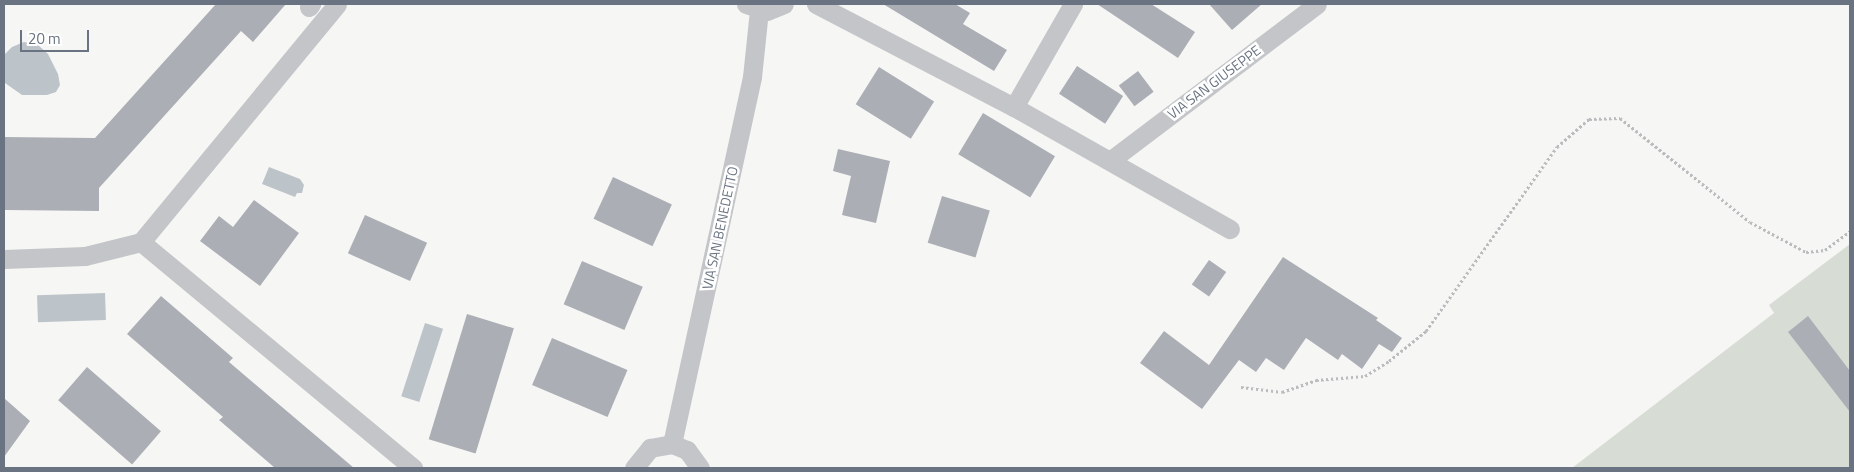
<!DOCTYPE html>
<style>
body{margin:0}
#map{position:relative;width:1854px;height:472px;overflow:hidden;background:#f6f6f4;font-family:"Titillium Web",sans-serif}
div>[style]{position:absolute}
[style*='--x']{left:calc(var(--x)*1px);top:calc(var(--y)*1px);width:calc(var(--w)*1px);rotate:calc(var(--a)*1deg)}
.green>*{inset:0;background:#d7ddd5}
.water>*{inset:0;background:#bdc4c9;transform-origin:0 0}
.building>*{inset:0;background:#abafb5;transform-origin:0 0}
.path>*{height:3px;margin-top:-1.5px;transform-origin:0;background:repeating-linear-gradient(90deg,#babcbe 0 2.5px,transparent 0 5px)}
.minor>*{height:19px;margin:-9.5px;padding:0 9.5px;transform-origin:9.5px;border-radius:9.5px;background:#c3c5c8}
span{translate:-50% -50%;white-space:nowrap;text-align:center;line-height:1.15;-webkit-text-stroke:5px #fff;paint-order:stroke}
.street-label{font-size:14px;color:#697381}
.frame{position:absolute;inset:0;border:5px solid #697381;pointer-events:none}
.scale{position:absolute;left:20px;top:30px;width:69px;height:22px;box-sizing:border-box;border:2px solid #697381;border-top:0;padding-left:6px;font-size:15px;line-height:18px;white-space:nowrap;color:#697381;-webkit-text-stroke:4px #fff;paint-order:stroke}
</style>
<div id="map">
<div class="green">
<div style="clip-path:polygon(1850px 244px,1850px 468px,1572px 468px,1774px 313px,1769px 305px)"></div>
</div>
<div class="water">
<div style="clip-path:polygon(24px 42px,38px 45px,48px 54px,58px 74px,60px 85px,56px 92px,47px 95px,22px 95px,5px 83px,4px 55px,12px 47px)"></div>
<div style="clip-path:polygon(269px 167px,300px 179px,304px 185px,302px 193px,297px 193px,295px 197px,262px 184px)"></div>
<div style="left:105px;top:293px;width:27px;height:68px;rotate:88deg"></div>
<div style="left:425px;top:323px;width:19px;height:77px;rotate:18deg"></div>
</div>
<div class="building">
<div style="clip-path:polygon(216px 4px,286px 4px,253px 42px,241px 31px,99px 188px,99px 211px,5px 210px,4px 137px,95px 138px)"></div>
<div style="clip-path:polygon(883px 4px,955px 4px,970px 13px,963px 24px,1007px 50px,994px 71px)"></div>
<div style="clip-path:polygon(1097px 4px,1151px 4px,1195px 32px,1178px 58px)"></div>
<div style="clip-path:polygon(1209px 4px,1262px 4px,1232px 30px)"></div>
<div style="left:1077px;top:66px;width:55px;height:33px;rotate:33deg"></div>
<div style="left:879px;top:67px;width:65px;height:44px;rotate:32deg"></div>
<div style="left:1138px;top:71px;width:26px;height:24px;rotate:53deg"></div>
<div style="left:983px;top:113px;width:84px;height:48px;rotate:31deg"></div>
<div style="clip-path:polygon(838px 149px,890px 161px,876px 223px,842px 215px,851px 176px,833px 171px)"></div>
<div style="left:613px;top:177px;width:65px;height:46px;rotate:25deg"></div>
<div style="left:942px;top:196px;width:50px;height:49px;rotate:17deg"></div>
<div style="clip-path:polygon(254px 200px,299px 233px,260px 286px,200px 241px,219px 216px,233px 227px)"></div>
<div style="left:365px;top:215px;width:68px;height:42px;rotate:24deg"></div>
<div style="clip-path:polygon(1283px 257px,1378px 318px,1376px 320px,1402px 338px,1392px 352px,1379px 344px,1362px 369px,1342px 354px,1338px 360px,1306px 338px,1284px 370px,1266px 358px,1256px 372px,1239px 360px,1202px 409px,1140px 363px,1164px 331px,1209px 365px)"></div>
<div style="left:1209px;top:260px;width:21px;height:30px;rotate:35deg"></div>
<div style="left:582px;top:261px;width:66px;height:47px;rotate:23deg"></div>
<div style="clip-path:polygon(161px 296px,233px 358px,229px 362px,354px 468px,275px 468px,219px 420px,223px 417px,127px 334px)"></div>
<div style="left:467px;top:314px;width:49px;height:131px;rotate:17deg"></div>
<div style="clip-path:polygon(1808px 316px,1850px 371px,1850px 412px,1788px 332px)"></div>
<div style="left:552px;top:338px;width:82px;height:51px;rotate:23deg"></div>
<div style="left:87px;top:367px;width:98px;height:44px;rotate:41deg"></div>
<div style="clip-path:polygon(4px 398px,30px 421px,4px 457px)"></div>
</div>
<div class="path">
<div style="--x:1241;--y:387;--w:41;--a:7"></div>
<div style="--x:1282;--y:392;--w:36;--a:-19"></div>
<div style="--x:1316;--y:380;--w:49;--a:-4.7"></div>
<div style="--x:1365;--y:376;--w:28;--a:-32"></div>
<div style="--x:1389;--y:361;--w:48;--a:-39"></div>
<div style="--x:1426;--y:331;--w:226;--a:-54.6"></div>
<div style="--x:1557;--y:147;--w:43;--a:-41.2"></div>
<div style="--x:1589;--y:119;--w:31;--a:-2"></div>
<div style="--x:1620;--y:118;--w:166;--a:38.7"></div>
<div style="--x:1750;--y:222;--w:64;--a:28.2"></div>
<div style="--x:1806;--y:252;--w:19;--a:-6"></div>
<div style="--x:1825;--y:250;--w:31;--a:-37"></div>
</div>
<div class="minor">
<div style="--x:746;--y:4;--w:22;--a:18"></div>
<div style="--x:767;--y:11;--w:18;--a:-22"></div>
<div style="--x:816;--y:4;--w:223;--a:27.5"></div>
<div style="--x:1014;--y:107;--w:248;--a:29.5"></div>
<div style="--x:309;--y:7;--w:4;--a:-56"></div>
<div style="--x:1014;--y:107;--w:119;--a:-60.2"></div>
<div style="--x:1111;--y:160;--w:258;--a:-37.1"></div>
<div style="--x:141;--y:242;--w:354;--a:39.7"></div>
<div style="--x:4;--y:259;--w:81;--a:-2.1"></div>
<div style="--x:85;--y:256;--w:58;--a:-14"></div>
<div style="--x:141;--y:242;--w:308;--a:-50.5"></div>
<div style="--x:672;--y:444;--w:376;--a:-77.7"></div>
<div style="--x:752;--y:77;--w:67;--a:-84"></div>
<div style="--x:634;--y:468;--w:26;--a:-51"></div>
<div style="--x:650;--y:448;--w:22;--a:-10"></div>
<div style="--x:672;--y:444;--w:16;--a:22"></div>
<div style="--x:687;--y:450;--w:22;--a:54"></div>
</div>
<div class="street-label">
<span style="left:1214px;top:82px;rotate:-37deg">VIA SAN GIUSEPPE</span>
<span style="left:720px;top:228px;rotate:-78deg">VIA SAN BENEDETTO</span>
</div>
<div class="frame"></div>
<div class="scale">20 m</div>
</div>
